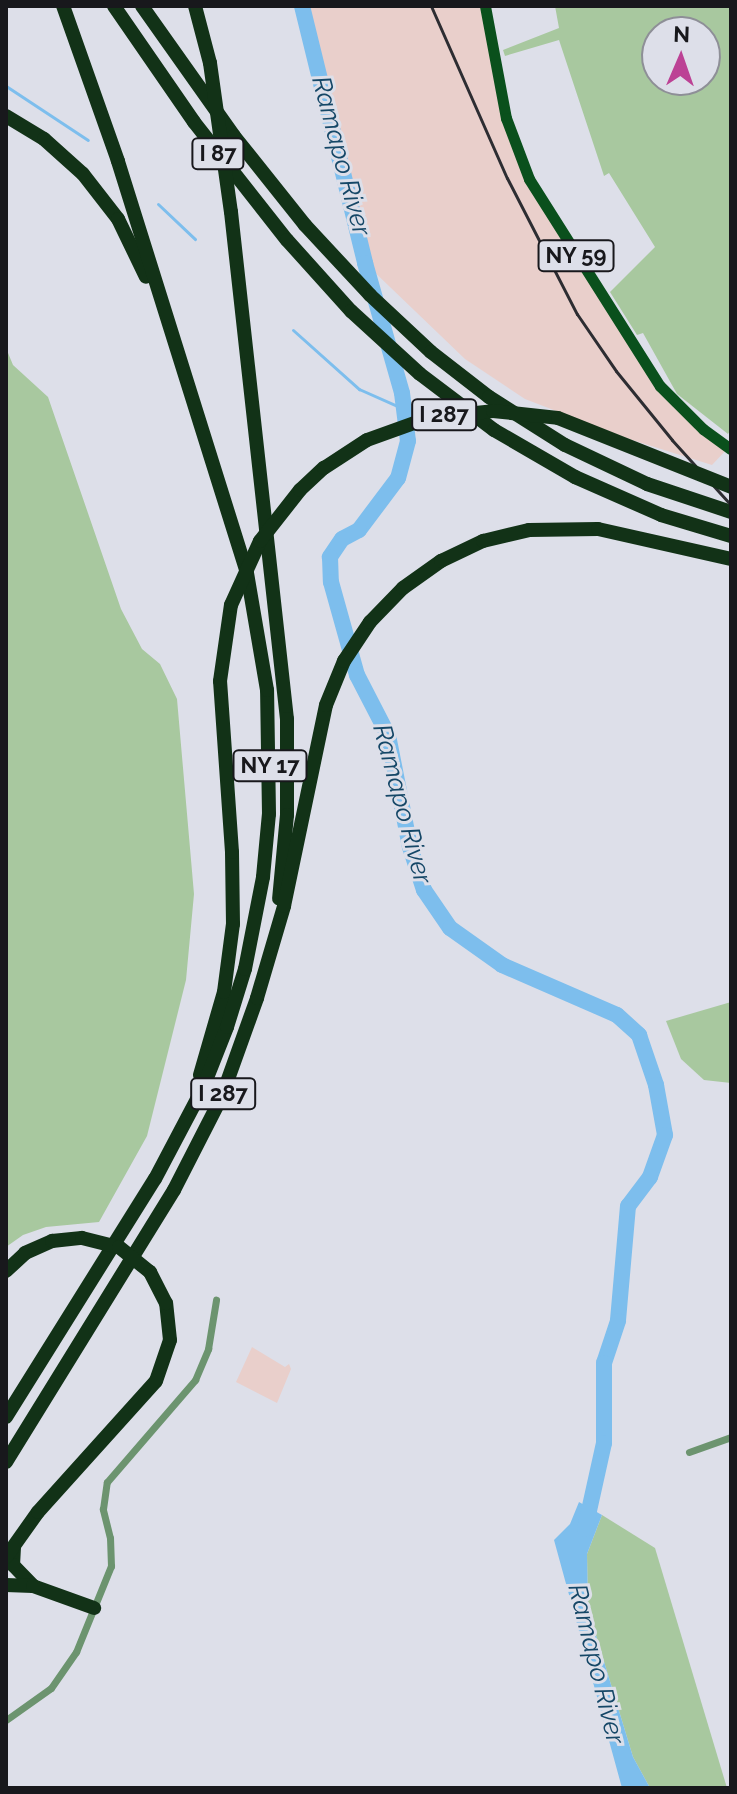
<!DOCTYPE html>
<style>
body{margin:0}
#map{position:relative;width:737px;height:1794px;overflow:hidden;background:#dddfe9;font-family:Raleway,sans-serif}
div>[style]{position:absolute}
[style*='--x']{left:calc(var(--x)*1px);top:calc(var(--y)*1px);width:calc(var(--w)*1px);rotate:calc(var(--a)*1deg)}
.commercial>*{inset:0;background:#e9cfcb}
.green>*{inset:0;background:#a8c89f}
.water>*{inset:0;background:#7dbeed}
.stream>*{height:3px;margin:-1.5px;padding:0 1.5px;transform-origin:1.5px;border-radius:1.5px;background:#7dbeed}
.river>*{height:16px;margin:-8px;padding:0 8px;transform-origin:8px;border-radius:8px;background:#7dbeed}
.minor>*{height:7px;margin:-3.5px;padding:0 3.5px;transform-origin:3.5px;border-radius:3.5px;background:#6c946f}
.primary>*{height:11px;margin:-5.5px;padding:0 5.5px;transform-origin:5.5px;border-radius:5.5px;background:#0a501c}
.motorway>*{height:14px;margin:-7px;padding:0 7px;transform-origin:7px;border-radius:7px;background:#123217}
.rail>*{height:3px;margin:-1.5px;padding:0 1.5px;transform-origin:1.5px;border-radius:1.5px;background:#2d2d32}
.motorway-bridge>*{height:14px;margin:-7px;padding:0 7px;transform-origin:7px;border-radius:7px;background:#123217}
span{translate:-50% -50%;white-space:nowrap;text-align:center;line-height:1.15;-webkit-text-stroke:6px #dddfe9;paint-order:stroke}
.shield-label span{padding:2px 6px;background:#dddfe9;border:2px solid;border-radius:6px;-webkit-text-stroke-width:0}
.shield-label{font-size:22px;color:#18181c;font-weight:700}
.water-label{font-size:26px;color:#154767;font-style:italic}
.frame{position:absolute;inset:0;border:8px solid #18181c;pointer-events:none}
.north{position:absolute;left:641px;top:16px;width:80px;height:80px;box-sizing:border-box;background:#dddfe9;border:2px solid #8e8f97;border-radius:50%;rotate:2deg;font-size:22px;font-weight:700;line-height:32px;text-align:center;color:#18181c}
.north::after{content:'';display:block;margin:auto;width:28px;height:36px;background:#bc4295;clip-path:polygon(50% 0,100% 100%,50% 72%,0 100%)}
</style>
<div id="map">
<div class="commercial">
<div style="clip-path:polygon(302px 6px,485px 6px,515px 147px,642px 362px,729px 447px,712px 465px,629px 439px,525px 399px,465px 359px,365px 263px)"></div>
<div style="clip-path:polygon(252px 1347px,285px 1367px,289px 1364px,291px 1369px,277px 1403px,236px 1382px)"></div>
</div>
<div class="green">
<div style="clip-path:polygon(evenodd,555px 6px,731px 6px,731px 429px,728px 434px,677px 394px,643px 333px,637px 335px,610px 292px,655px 247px,609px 173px,604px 176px,559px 40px,505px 56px,503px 50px,559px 28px,555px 6px,657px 32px,705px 32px,705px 80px,657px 80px,657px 32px)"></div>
<div style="clip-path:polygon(6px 348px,13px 365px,48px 397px,121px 609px,142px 649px,160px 664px,177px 699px,194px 894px,186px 980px,147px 1136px,99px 1222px,46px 1227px,23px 1235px,6px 1247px)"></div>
<div style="clip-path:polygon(731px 1002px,731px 1083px,704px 1080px,681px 1059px,666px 1021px)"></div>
<div style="clip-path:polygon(602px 1515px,655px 1548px,727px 1788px,650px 1788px,633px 1757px,588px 1609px,587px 1554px)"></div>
</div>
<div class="water">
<div style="clip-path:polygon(579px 1502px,602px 1515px,587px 1554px,588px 1609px,633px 1757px,650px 1788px,622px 1788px,554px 1540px,570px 1524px)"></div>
</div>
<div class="stream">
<div style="--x:6;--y:86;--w:98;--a:33.4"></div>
<div style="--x:158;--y:204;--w:51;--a:43.4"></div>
<div style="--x:293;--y:330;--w:89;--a:41.8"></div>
<div style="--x:359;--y:389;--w:49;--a:24"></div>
</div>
<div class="river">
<div style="--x:302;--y:6;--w:265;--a:76.2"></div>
<div style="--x:365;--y:263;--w:135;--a:74.1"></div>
<div style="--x:402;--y:393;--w:48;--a:82.9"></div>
<div style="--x:408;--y:441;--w:38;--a:105"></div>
<div style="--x:398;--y:478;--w:65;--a:126.9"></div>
<div style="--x:359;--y:530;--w:19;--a:152"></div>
<div style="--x:342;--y:539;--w:22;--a:124"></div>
<div style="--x:330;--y:557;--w:25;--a:88"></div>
<div style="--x:331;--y:582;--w:97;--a:74.4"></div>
<div style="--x:357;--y:675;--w:68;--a:62.7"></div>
<div style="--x:388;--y:735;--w:114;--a:78.9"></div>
<div style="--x:410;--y:847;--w:45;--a:72"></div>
<div style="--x:424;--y:890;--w:46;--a:55.6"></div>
<div style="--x:450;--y:928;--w:64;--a:35.4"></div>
<div style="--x:502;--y:965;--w:125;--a:23.5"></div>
<div style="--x:617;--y:1015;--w:30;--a:42"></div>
<div style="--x:639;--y:1035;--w:53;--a:71.2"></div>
<div style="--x:656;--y:1085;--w:51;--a:79.8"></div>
<div style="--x:665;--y:1135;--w:45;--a:109.7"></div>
<div style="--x:650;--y:1177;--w:36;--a:127"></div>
<div style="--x:628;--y:1206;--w:115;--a:95"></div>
<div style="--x:618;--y:1321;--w:44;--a:108.4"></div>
<div style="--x:604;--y:1363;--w:80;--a:90"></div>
<div style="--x:604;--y:1443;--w:88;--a:102.5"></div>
</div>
<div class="minor">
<div style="--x:689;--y:1452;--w:45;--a:-19.7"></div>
<div style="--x:6;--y:1720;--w:55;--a:-35.4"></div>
<div style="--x:51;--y:1688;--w:44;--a:-55.2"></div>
<div style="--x:76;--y:1652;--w:93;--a:-67.9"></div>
<div style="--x:111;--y:1566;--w:28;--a:-92"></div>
<div style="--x:110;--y:1538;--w:30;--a:-104"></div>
<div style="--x:103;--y:1509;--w:27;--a:-82"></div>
<div style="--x:107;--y:1482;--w:135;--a:-49.2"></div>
<div style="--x:195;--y:1380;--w:34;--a:-67"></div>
<div style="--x:208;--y:1349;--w:50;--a:-80.7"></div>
</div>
<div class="primary">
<div style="--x:485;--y:6;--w:114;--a:79.4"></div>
<div style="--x:506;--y:118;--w:65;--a:69.3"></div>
<div style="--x:529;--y:179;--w:245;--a:57.7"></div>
<div style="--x:660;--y:386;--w:61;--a:45"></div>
<div style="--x:703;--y:429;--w:34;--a:36"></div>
</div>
<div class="motorway">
<div style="--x:114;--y:6;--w:141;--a:55.4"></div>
<div style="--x:194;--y:122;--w:150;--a:51.8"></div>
<div style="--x:287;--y:240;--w:96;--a:48"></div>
<div style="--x:351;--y:311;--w:93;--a:42.4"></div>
<div style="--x:420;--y:374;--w:93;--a:37.1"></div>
<div style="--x:494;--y:430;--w:94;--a:30.1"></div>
<div style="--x:575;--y:477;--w:94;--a:23.8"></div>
<div style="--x:661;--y:515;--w:73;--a:16.7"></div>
<div style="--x:142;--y:6;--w:159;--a:54.7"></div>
<div style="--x:234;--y:136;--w:114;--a:51.4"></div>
<div style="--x:305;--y:225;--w:96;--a:47.1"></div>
<div style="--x:370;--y:295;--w:83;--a:43.1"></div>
<div style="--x:431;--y:352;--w:73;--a:37.8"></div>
<div style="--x:489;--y:397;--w:90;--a:32.3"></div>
<div style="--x:565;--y:445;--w:91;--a:25.4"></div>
<div style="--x:647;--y:484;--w:89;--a:18.4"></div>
<div style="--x:195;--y:6;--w:59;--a:75.3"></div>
<div style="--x:6;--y:116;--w:44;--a:31.2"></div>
<div style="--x:44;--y:139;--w:52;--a:41.9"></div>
<div style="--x:83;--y:174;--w:57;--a:52.1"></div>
<div style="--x:118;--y:219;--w:64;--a:64.2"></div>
<div style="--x:231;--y:212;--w:510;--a:83.7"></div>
<div style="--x:287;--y:719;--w:96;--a:90"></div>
<div style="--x:287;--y:815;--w:84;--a:95.4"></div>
<div style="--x:200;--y:1075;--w:86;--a:-73.9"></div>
<div style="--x:224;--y:992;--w:69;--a:-82.5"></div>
<div style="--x:233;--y:924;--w:72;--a:-90.8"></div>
<div style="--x:232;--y:852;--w:171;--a:-94"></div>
<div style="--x:220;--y:681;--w:77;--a:-81.8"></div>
<div style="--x:6;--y:1271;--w:26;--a:-43"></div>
<div style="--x:25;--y:1253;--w:30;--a:-24"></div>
<div style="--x:6;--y:1417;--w:281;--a:-58"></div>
<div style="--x:155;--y:1179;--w:103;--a:-62.2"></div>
<div style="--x:203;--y:1088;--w:66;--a:-68.5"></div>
<div style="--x:227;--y:1027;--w:61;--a:-72.8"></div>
<div style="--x:245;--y:969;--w:94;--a:-78.9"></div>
<div style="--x:263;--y:877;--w:63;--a:-84.6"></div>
<div style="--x:269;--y:814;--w:124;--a:-90.9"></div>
<div style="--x:267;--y:690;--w:119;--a:-99.7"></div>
<div style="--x:247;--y:573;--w:432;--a:-107.4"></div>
<div style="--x:118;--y:161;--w:164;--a:-109.5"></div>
<div style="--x:6;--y:1462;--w:320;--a:-58.3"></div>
<div style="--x:174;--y:1190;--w:106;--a:-62.9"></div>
<div style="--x:222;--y:1096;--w:104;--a:-70.3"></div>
<div style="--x:257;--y:998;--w:96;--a:-73.6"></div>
<div style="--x:284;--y:906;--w:205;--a:-78.2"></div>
<div style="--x:326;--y:705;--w:48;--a:-67.8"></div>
<div style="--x:344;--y:661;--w:47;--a:-56.3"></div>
<div style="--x:370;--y:622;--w:47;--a:-45.9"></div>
<div style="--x:403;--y:588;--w:47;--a:-35.4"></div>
<div style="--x:441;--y:561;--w:47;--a:-25.5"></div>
<div style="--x:483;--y:541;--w:47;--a:-13.4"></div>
<div style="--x:529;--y:530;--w:69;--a:-0.8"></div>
<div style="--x:598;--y:529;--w:136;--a:12.7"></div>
<div style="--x:14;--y:1547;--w:18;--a:93"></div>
<div style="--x:13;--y:1565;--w:29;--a:46"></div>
<div style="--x:6;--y:1557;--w:55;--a:-54.6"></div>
<div style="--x:38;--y:1512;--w:176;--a:-48"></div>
<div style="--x:156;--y:1381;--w:43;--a:-71.1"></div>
<div style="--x:170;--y:1340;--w:37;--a:-96"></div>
<div style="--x:6;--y:1585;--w:27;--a:2"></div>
<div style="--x:33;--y:1586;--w:65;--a:19.8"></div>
</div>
<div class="rail">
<div style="--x:431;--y:6;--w:188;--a:66.2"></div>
<div style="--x:507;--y:178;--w:153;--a:62.8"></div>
<div style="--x:577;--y:314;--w:69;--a:55.6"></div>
<div style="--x:616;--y:371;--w:89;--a:50.9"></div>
<div style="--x:672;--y:440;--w:88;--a:47.8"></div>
</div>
<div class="motorway-bridge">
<div style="--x:210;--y:63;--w:150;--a:82"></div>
<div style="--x:231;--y:605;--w:70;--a:-65.6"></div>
<div style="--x:260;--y:541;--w:65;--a:-51.9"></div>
<div style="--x:300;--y:490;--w:33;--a:-43"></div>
<div style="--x:324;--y:468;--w:51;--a:-33.1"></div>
<div style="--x:367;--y:440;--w:65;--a:-19.8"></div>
<div style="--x:428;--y:418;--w:65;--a:-6.1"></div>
<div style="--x:493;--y:411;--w:65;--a:6.1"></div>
<div style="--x:558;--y:418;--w:186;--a:21.7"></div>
<div style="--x:52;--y:1241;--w:30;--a:-6"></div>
<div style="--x:82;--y:1238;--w:38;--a:14"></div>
<div style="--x:119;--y:1247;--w:40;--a:39"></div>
<div style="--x:150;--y:1272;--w:35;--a:63"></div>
</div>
<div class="shield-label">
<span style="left:218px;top:154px">I 87</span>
<span style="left:576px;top:256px">NY 59</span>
<span style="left:444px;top:415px">I 287</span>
<span style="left:270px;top:766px">NY 17</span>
<span style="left:223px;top:1094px">I 287</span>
</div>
<div class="water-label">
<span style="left:341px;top:156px;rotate:75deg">Ramapo River</span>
<span style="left:402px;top:804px;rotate:75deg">Ramapo River</span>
<span style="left:596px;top:1664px;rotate:76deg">Ramapo River</span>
</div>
<div class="frame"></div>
<div class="north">N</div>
</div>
